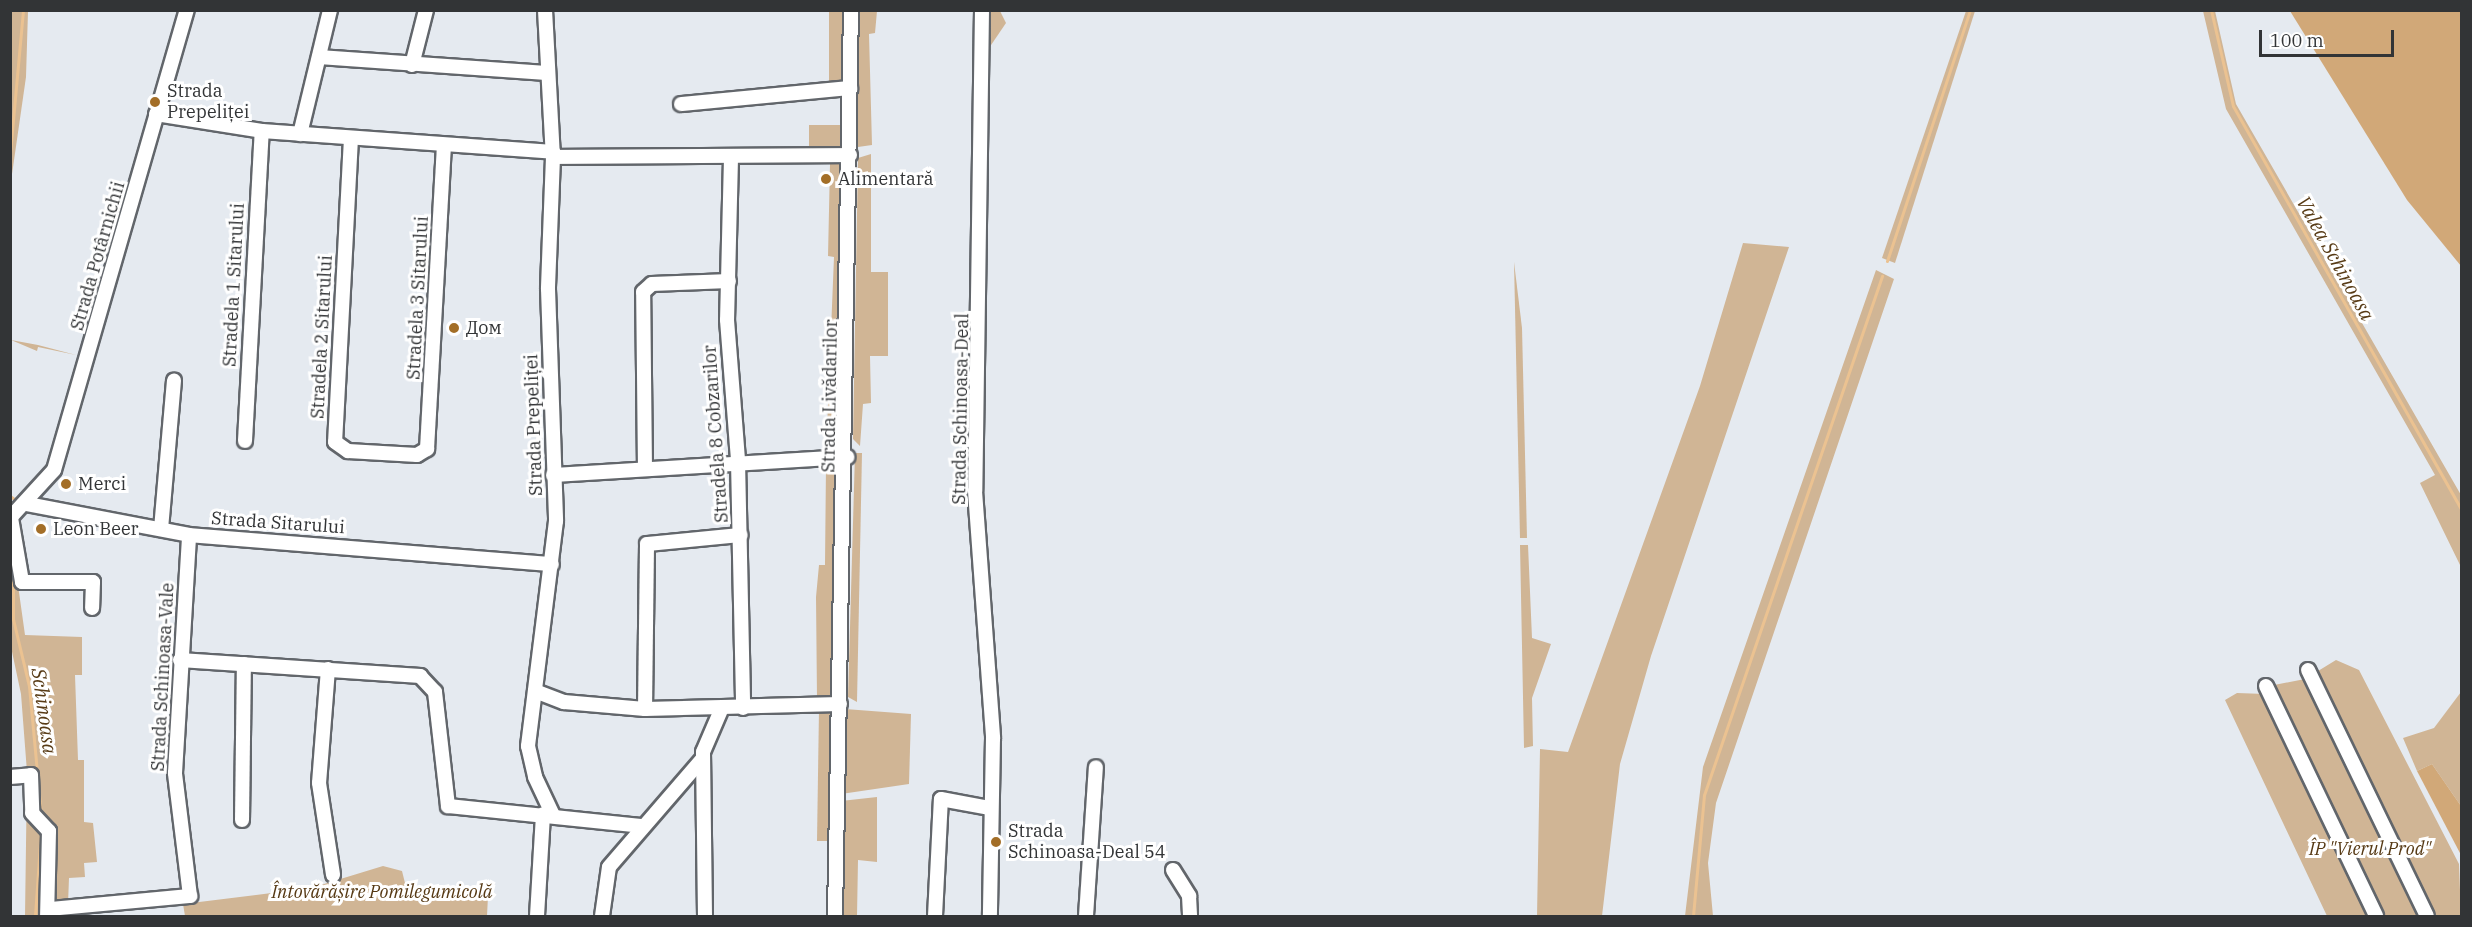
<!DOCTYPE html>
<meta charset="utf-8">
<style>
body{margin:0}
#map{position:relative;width:2472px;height:927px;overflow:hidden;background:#e5eaf0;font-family:"IBM Plex Serif",serif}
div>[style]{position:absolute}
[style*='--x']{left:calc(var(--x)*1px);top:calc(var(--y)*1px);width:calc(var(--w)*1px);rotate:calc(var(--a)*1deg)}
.green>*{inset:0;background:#d0b595;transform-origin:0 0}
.forest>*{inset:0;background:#d1a878}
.stream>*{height:3px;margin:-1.5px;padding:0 1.5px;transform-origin:1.5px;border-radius:1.5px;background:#ebc291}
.roads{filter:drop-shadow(2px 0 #62666b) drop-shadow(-2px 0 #62666b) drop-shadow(0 2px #62666b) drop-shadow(0 -2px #62666b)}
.minor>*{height:14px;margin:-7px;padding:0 7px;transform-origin:7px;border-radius:7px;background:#fff}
.dots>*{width:16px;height:16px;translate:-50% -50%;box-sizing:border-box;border:3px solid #fff;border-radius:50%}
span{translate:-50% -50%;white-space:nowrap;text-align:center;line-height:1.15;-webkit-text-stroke:6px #fff;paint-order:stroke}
.poi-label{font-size:18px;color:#323436}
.left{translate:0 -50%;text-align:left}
.street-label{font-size:18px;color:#323436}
.park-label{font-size:18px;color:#563914;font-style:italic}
.water-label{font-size:20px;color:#583b16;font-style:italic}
.frame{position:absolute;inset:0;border:12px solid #323436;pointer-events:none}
.scale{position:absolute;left:2259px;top:30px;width:135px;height:27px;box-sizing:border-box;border:3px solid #323436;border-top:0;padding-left:8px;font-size:18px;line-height:21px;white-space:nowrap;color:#323436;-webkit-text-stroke:4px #fff;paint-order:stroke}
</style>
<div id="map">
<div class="green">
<div style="clip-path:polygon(10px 11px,28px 11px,26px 77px,11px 181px)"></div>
<div style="left:829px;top:11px;width:17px;height:73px"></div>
<div style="clip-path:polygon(854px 11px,877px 11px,875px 33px,869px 34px,872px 145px,858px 147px)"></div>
<div style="clip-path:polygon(986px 11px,1000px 11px,1006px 23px,987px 51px)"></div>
<div style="clip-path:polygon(1966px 11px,1975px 11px,1895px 263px,1882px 258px)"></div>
<div style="clip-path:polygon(2203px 11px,2215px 11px,2236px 104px,2461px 495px,2461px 567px,2420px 483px,2435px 475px,2226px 109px)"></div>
<div style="left:809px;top:125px;width:37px;height:27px"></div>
<div style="clip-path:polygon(871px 154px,871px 272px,888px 272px,888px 356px,870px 356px,871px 403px,863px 404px,860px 446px,853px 439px,858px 158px)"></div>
<div style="clip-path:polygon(830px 164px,845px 164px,842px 451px,826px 453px,834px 257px,828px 256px)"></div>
<div style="clip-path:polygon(1743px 243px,1789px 247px,1651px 656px,1620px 764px,1602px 916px,1537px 916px,1540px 749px,1568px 752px,1700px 386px)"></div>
<div style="clip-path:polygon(1514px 262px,1522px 328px,1527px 538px,1520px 538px)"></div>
<div style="clip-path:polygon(1876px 270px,1894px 279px,1716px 803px,1708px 863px,1713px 916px,1685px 916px,1703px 767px)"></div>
<div style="clip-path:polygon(11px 340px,38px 345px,76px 355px,38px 347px,37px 351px)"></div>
<div style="clip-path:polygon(855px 453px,862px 453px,857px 702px,848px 697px)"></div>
<div style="clip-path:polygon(826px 465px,840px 465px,836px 699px,817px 699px,816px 597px,819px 565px,825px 565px)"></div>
<div style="clip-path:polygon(10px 528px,25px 635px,82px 637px,82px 675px,75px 675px,78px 760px,84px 760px,84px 822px,93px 823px,97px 862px,84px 863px,85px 877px,69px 878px,68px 904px,43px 916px,25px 916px,27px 772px,21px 694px,11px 647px)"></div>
<div style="clip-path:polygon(1520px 545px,1528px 545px,1532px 638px,1551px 644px,1532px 698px,1533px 746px,1524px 748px)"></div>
<div style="clip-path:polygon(2336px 660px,2359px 670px,2459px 864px,2461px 916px,2327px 916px,2225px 700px,2237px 693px,2265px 694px,2274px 685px,2305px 679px)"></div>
<div style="clip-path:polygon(2461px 692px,2461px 806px,2432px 764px,2417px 771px,2403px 738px,2434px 728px)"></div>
<div style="clip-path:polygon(828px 708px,834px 714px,828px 841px,817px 841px,819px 709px)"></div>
<div style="clip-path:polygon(845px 709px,911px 714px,909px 784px,841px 794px)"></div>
<div style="clip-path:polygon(877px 797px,877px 862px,858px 860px,857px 916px,839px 916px,841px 801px)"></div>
<div style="clip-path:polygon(383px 866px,402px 871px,408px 895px,488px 896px,487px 916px,185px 916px,183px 904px,311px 888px)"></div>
</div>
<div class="forest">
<div style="clip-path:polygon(2290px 11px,2461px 11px,2461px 266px,2407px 200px)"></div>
<div style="clip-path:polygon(2432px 764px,2461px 806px,2461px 855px,2417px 771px)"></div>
</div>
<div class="stream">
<div style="--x:2211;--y:10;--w:98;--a:77.1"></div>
<div style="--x:2233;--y:106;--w:464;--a:60.5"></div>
<div style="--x:10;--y:153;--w:144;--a:-84.8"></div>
<div style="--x:1887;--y:261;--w:264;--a:-71.7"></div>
<div style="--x:10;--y:496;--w:9;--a:36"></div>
<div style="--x:13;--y:567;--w:52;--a:90"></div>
<div style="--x:13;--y:619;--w:69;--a:76.6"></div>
<div style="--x:29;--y:686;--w:131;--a:84.7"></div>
<div style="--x:35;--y:916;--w:87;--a:-86.1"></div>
<div style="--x:1693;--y:916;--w:121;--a:-84.8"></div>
<div style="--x:1704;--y:795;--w:549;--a:-71.07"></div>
</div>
<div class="roads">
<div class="minor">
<div style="--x:545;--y:10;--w:147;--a:86.9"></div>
<div style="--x:553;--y:157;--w:132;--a:92.2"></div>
<div style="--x:548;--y:289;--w:232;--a:88"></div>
<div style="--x:556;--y:521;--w:227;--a:97.1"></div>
<div style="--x:528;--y:746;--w:32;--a:77"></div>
<div style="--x:535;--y:777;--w:42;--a:64.7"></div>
<div style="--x:982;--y:10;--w:481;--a:90.8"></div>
<div style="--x:975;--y:491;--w:248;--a:85.8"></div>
<div style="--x:993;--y:738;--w:178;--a:91"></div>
<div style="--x:319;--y:57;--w:228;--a:4"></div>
<div style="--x:412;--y:65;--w:57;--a:-75.7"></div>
<div style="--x:681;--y:104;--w:170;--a:-5.4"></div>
<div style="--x:156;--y:114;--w:107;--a:9.1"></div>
<div style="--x:262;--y:131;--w:292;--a:4.1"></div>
<div style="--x:300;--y:134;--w:128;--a:-76.4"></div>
<div style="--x:351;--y:138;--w:304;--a:93"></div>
<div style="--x:335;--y:442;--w:16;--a:35"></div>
<div style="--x:348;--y:451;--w:69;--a:3.3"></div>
<div style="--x:417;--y:455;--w:12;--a:-31"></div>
<div style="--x:427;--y:449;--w:302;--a:-86.8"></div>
<div style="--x:553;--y:157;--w:297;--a:-0.4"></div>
<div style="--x:731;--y:158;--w:162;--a:91.4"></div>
<div style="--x:727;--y:320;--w:141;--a:85.5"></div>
<div style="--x:738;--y:461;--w:247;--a:88.8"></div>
<div style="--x:245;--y:441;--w:310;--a:-86.9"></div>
<div style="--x:645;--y:469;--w:177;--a:-90.6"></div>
<div style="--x:643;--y:292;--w:12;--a:-42"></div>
<div style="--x:652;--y:284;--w:77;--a:-2.2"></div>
<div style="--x:553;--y:475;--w:295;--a:-3.5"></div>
<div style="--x:27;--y:504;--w:165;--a:10.8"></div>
<div style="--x:189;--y:535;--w:364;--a:4.6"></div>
<div style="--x:10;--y:518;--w:65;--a:-47.5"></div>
<div style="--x:54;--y:470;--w:479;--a:-73.9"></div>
<div style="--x:11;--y:518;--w:65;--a:80.2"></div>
<div style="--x:22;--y:582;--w:71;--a:0"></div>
<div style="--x:93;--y:582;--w:26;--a:92"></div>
<div style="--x:161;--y:529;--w:149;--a:-85"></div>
<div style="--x:180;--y:660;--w:241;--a:3.8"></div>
<div style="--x:420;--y:676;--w:22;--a:47"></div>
<div style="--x:435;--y:692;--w:115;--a:83.5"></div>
<div style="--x:448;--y:806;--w:194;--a:5.9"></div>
<div style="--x:328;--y:669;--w:114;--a:94.5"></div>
<div style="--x:319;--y:783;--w:93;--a:81.3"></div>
<div style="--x:2308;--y:670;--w:273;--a:64.2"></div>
<div style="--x:2266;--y:686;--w:255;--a:64.4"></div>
<div style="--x:535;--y:691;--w:31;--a:21"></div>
<div style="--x:564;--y:702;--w:81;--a:4.9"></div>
<div style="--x:645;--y:709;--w:195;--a:-1.5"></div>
<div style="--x:645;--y:709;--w:165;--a:-89.3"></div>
<div style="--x:647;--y:544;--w:94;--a:-5.5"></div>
<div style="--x:10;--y:777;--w:21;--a:-5"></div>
<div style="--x:31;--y:775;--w:38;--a:88"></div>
<div style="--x:32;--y:813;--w:25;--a:47"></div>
<div style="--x:49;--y:831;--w:85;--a:91.3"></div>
<div style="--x:242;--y:820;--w:156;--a:-89.3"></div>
<div style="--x:1173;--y:870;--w:31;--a:58"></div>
<div style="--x:1189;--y:896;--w:20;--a:87"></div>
<div style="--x:50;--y:909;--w:141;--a:-5.3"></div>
<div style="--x:190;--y:896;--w:124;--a:-97"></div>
<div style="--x:175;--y:773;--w:238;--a:-86.6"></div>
<div style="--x:537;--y:916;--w:102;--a:-86.6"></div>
<div style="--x:602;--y:916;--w:49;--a:-81.9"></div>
<div style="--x:609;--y:867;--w:144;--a:-49.2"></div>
<div style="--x:705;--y:916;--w:164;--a:-90.7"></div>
<div style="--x:703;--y:752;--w:46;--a:-66.8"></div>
<div style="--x:835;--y:916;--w:906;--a:-88.99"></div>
<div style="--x:935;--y:916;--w:117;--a:-87.1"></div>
<div style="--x:941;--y:799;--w:50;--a:10.4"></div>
<div style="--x:1086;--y:916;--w:149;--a:-86.2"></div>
</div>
</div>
<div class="dots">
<div style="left:155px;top:102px;background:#a36e27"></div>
<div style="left:826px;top:179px;background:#a36e27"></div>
<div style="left:454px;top:328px;background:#a36e27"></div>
<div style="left:66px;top:484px;background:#a36e27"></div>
<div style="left:41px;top:529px;background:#a36e27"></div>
<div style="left:996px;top:842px;background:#a36e27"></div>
</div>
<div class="poi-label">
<span class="left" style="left:167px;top:102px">Strada<br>Prepeliței</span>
<span class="left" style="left:838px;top:179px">Alimentară</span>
<span class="left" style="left:466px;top:328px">Дом</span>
<span class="left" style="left:78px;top:484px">Merci</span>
<span class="left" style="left:53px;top:529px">Leon Beer</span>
<span class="left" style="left:1008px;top:842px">Strada<br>Schinoasa-Deal 54</span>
</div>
<div class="street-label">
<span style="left:98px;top:256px;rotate:-74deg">Strada Potârnichii</span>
<span style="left:234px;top:285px;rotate:-87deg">Stradela 1 Sitarului</span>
<span style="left:418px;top:298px;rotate:-87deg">Stradela 3 Sitarului</span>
<span style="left:322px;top:337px;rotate:-87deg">Stradela 2 Sitarului</span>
<span style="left:830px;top:396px;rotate:-89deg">Strada Livădarilor</span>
<span style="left:961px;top:409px;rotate:-89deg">Strada Schinoasa-Deal</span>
<span style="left:534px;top:425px;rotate:-92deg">Strada Prepeliței</span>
<span style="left:716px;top:434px;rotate:-94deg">Stradela 8 Cobzarilor</span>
<span style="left:278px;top:523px;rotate:4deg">Strada Sitarului</span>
<span style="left:163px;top:677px;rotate:-87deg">Strada Schinoasa-Vale</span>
</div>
<div class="park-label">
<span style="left:2370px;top:849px">ÎP "Vierul Prod"</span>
<span style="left:382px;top:892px">Întovărășire Pomilegumicolă</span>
</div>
<div class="water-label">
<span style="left:2336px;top:258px;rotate:61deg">Valea Schinoasa</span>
<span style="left:45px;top:711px;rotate:82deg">Schinoasa</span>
</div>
<div class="frame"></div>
<div class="scale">100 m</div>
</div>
